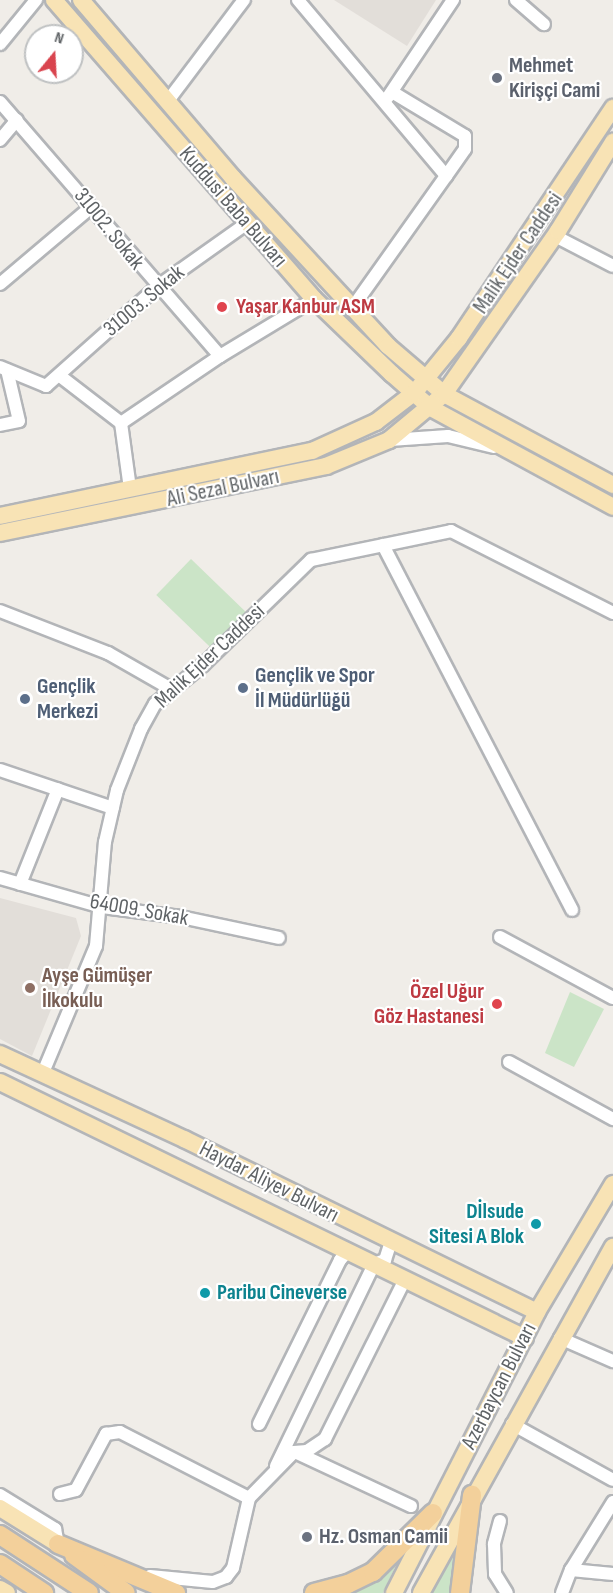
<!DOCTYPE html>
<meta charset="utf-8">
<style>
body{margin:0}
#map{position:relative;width:613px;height:1593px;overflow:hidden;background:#f0ede8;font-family:"Sofia Sans Condensed",sans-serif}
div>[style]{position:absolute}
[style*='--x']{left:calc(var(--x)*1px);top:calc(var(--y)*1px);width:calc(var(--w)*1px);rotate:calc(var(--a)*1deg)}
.education>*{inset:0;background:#e2ded9}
.green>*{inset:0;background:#cbe4c7;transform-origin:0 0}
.roads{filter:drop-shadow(2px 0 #b3b5b8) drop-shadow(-2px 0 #b3b5b8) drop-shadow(0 2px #b3b5b8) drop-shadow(0 -2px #b3b5b8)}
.minor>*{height:12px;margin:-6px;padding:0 6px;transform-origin:6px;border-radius:6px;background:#fff}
.major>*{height:16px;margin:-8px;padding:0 8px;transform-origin:8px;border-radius:8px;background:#f8e3b5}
.highway>*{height:18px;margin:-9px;padding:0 9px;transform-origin:9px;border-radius:9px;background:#f3d09b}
.dots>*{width:16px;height:16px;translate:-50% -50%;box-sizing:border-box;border:3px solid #fff;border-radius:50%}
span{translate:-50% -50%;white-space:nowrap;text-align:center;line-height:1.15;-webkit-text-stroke:4.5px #fff;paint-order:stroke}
.worship-label{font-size:22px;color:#5b616d;font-weight:700}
.left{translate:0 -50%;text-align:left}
.street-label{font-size:22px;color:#5f6366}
.health-label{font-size:22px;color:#be3a42;font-weight:700}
.right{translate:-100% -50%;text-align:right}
.service-label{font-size:22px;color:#4e5e75;font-weight:700}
.education-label{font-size:22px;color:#785e54;font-weight:700}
.culture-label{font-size:22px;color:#0d838f;font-weight:700}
.north{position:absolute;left:24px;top:24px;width:60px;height:60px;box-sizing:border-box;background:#fff;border:2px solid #bfc1c2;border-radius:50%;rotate:18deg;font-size:16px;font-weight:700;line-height:24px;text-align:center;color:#5f6366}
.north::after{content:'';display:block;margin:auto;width:21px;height:27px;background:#d9444e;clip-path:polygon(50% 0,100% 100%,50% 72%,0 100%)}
</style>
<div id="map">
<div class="education">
<div style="clip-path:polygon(334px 0,436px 0,407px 46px)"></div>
<div style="clip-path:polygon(0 898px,76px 918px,81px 936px,32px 1056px,0 1039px)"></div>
</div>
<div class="green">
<div style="left:191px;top:559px;width:77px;height:50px;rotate:44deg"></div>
<div style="clip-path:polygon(570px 992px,604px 1009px,574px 1067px,545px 1053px)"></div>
<div style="clip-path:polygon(455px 1544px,453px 1593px,429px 1593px)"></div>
<div style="clip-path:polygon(398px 1561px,383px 1593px,346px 1593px,376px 1578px)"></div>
</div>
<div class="roads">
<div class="minor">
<div style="--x:298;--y:0;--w:230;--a:49.9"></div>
<div style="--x:446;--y:176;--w:161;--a:125.4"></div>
<div style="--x:516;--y:0;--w:37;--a:41"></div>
<div style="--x:0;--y:44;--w:57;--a:-50.7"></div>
<div style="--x:392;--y:92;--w:85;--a:31.1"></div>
<div style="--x:465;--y:136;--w:13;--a:90"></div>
<div style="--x:465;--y:149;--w:33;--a:125"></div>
<div style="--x:388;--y:97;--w:117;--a:-56.2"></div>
<div style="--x:0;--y:102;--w:336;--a:49.1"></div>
<div style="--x:167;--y:102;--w:128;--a:-53"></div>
<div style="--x:0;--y:140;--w:26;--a:-50"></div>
<div style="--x:555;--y:236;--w:65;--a:27.3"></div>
<div style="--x:0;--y:284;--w:118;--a:-40.2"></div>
<div style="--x:0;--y:367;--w:50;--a:22.4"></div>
<div style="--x:46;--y:386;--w:149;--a:-41.7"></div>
<div style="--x:157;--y:287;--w:110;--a:-35.4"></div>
<div style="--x:60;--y:376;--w:77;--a:37.6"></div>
<div style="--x:121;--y:423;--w:67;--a:82.2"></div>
<div style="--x:121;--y:423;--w:120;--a:-34.1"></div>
<div style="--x:220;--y:356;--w:110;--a:-31.2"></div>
<div style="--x:0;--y:425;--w:19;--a:-12"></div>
<div style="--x:19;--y:421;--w:52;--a:-103.2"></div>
<div style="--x:390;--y:440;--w:58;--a:-3.9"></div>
<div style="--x:448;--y:436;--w:47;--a:13.4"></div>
<div style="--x:383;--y:545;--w:411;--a:62.6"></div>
<div style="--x:0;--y:611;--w:116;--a:21.3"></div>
<div style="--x:108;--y:653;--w:73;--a:29.7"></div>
<div style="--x:0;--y:770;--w:119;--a:18.6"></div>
<div style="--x:0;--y:878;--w:106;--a:15.9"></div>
<div style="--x:102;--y:907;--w:80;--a:7.2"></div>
<div style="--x:181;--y:917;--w:100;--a:12.1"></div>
<div style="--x:20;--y:884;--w:102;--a:-68.2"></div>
<div style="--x:500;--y:937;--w:128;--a:28.4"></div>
<div style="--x:509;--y:1062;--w:119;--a:28.7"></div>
<div style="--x:42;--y:1075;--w:140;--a:-67.3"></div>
<div style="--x:96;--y:946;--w:104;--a:-85.1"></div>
<div style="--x:105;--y:842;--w:53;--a:-77"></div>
<div style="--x:117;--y:790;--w:66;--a:-68.5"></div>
<div style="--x:141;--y:729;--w:29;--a:-61"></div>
<div style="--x:155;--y:704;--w:62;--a:-39.1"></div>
<div style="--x:203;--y:665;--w:151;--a:-44.2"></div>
<div style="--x:311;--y:560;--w:143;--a:-11.7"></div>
<div style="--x:451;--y:531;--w:182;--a:26.8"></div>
<div style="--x:560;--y:1338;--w:58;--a:23.5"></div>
<div style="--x:259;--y:1424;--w:183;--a:-63.7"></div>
<div style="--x:340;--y:1260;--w:11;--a:-49"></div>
<div style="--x:512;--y:1424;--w:115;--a:29"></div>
<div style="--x:295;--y:1452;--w:128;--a:25"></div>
<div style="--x:276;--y:1466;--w:225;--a:-64.1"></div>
<div style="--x:374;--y:1264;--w:12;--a:-20"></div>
<div style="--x:385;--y:1260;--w:20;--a:-72"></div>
<div style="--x:60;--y:1494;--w:16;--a:-14"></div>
<div style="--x:76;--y:1490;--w:64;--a:-61.8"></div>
<div style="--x:106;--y:1434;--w:14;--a:-8"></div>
<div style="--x:120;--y:1432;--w:145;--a:27.1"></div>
<div style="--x:0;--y:1495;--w:65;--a:31.7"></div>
<div style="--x:55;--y:1529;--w:15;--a:79"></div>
<div style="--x:500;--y:1521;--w:24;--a:105"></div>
<div style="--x:494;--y:1544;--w:30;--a:88"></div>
<div style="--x:495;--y:1574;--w:22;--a:58"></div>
<div style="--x:571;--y:1570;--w:42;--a:5.4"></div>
<div style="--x:150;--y:1576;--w:63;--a:5.4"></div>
<div style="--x:213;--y:1582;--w:14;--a:-21"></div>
<div style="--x:226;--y:1577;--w:11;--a:-52"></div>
<div style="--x:233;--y:1568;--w:72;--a:-77.1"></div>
<div style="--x:249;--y:1498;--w:64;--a:-45.6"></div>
<div style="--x:294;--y:1452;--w:13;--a:-4"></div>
<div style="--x:307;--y:1451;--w:22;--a:-34"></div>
<div style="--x:325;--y:1439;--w:179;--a:-63.4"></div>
<div style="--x:562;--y:1593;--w:25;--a:-69"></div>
<div style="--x:571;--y:1570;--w:80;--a:-58.3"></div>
</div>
<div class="major">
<div style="--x:54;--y:0;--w:396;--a:49"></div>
<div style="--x:314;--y:299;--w:108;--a:43.9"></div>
<div style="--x:392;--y:374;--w:52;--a:41.1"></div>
<div style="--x:431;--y:408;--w:207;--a:28.5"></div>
<div style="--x:81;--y:0;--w:234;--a:49.5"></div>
<div style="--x:233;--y:178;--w:229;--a:47.3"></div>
<div style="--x:388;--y:346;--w:74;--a:40.6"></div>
<div style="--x:444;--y:394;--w:192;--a:28.3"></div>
<div style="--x:0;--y:516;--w:319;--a:-11.8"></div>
<div style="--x:312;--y:451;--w:70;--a:-24.4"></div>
<div style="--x:376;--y:422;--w:49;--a:-37.6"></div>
<div style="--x:415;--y:392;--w:70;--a:-50.8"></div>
<div style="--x:459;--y:338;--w:277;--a:-56.2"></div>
<div style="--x:0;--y:533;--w:333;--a:-11.6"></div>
<div style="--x:326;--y:466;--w:68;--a:-22.4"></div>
<div style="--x:389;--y:440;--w:72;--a:-39.9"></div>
<div style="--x:444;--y:394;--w:199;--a:-55"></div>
<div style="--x:558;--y:231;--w:105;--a:-58.3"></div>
<div style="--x:0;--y:1054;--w:203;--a:24.8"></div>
<div style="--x:184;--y:1139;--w:393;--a:26.1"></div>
<div style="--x:0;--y:1082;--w:584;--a:25.99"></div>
<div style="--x:0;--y:1508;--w:68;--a:31.8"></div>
<div style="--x:0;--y:1589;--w:8;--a:30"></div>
<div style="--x:394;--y:1593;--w:315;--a:-63"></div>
<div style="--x:537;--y:1312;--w:149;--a:-59.3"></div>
<div style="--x:421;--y:1593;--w:396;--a:-61"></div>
</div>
<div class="highway">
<div style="--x:0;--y:1535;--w:106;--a:33.1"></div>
<div style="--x:58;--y:1544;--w:128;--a:22.6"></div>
<div style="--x:74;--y:1555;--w:64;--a:36.2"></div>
<div style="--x:0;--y:1564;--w:53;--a:33.4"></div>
<div style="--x:314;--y:1593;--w:35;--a:-15"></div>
<div style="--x:348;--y:1584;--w:28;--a:-26"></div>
<div style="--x:373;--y:1572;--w:84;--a:-44.5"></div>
<div style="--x:460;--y:1593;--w:99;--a:-83"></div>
</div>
</div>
<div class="dots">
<div style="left:497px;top:78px;background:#6b7280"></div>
<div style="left:222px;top:307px;background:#e0444e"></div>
<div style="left:243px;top:688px;background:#5c6f8a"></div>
<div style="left:25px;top:699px;background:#5c6f8a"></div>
<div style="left:30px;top:988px;background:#8d6e63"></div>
<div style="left:497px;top:1004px;background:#e0444e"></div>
<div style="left:536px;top:1224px;background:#0f9aa8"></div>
<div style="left:205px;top:1293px;background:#0f9aa8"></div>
<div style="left:307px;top:1537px;background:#6b7280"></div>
</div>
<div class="worship-label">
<span class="left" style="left:509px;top:78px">Mehmet<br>Kirişçi Cami</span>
<span class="left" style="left:319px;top:1537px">Hz. Osman Camii</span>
</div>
<div class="street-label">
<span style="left:233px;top:207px;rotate:49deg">Kuddusi Baba Bulvarı</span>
<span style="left:109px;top:229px;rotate:51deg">31002. Sokak</span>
<span style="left:518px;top:253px;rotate:-56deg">Malik Ejder Caddesi</span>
<span style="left:144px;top:301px;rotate:-40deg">31003. Sokak</span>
<span style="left:223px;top:488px;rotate:-12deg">Ali Sezal Bulvarı</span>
<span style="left:210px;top:656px;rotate:-43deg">Malik Ejder Caddesi</span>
<span style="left:139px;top:910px;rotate:10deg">64009. Sokak</span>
<span style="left:269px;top:1182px;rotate:27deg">Haydar Aliyev Bulvarı</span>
<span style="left:499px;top:1386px;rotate:-63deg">Azerbaycan Bulvarı</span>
</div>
<div class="health-label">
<span class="left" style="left:236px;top:307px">Yaşar Kanbur ASM</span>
<span class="right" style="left:484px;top:1004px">Özel Uğur<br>Göz Hastanesi</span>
</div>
<div class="service-label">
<span class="left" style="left:255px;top:688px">Gençlik ve Spor<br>İl Müdürlüğü</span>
<span class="left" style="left:37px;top:699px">Gençlik<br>Merkezi</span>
</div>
<div class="education-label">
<span class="left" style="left:42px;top:988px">Ayşe Gümüşer<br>İlkokulu</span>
</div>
<div class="culture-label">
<span class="right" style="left:524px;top:1224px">Dİlsude<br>Sitesi A Blok</span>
<span class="left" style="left:217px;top:1293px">Paribu Cineverse</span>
</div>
<div class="north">N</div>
</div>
